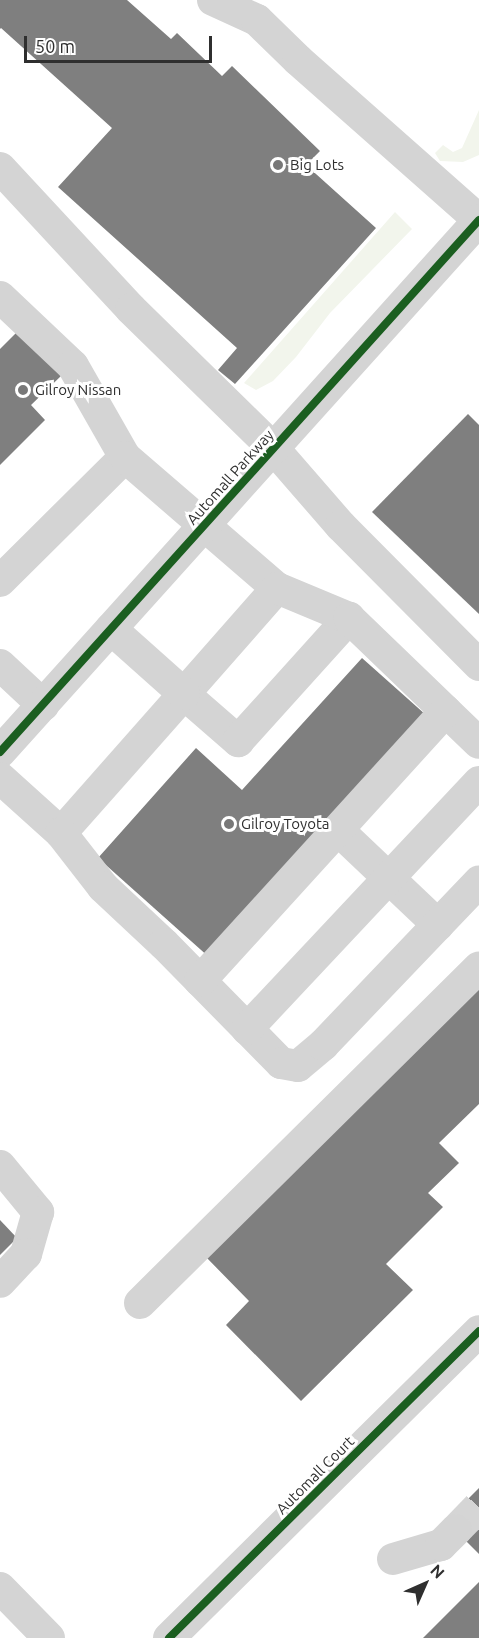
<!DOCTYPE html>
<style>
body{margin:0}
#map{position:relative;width:479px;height:1638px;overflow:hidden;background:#fff;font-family:Ubuntu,sans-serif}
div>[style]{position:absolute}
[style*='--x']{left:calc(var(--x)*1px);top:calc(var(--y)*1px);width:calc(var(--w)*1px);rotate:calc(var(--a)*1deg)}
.green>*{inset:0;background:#f2f5ec}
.building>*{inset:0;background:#7f7f7f}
.minor-tunnel>*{height:32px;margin-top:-16px;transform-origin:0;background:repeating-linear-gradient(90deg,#d5d5d5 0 32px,transparent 0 48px)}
.minor>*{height:32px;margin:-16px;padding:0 16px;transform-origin:16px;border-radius:16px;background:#d4d4d4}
.cycleway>*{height:8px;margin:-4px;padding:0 4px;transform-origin:4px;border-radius:4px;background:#1b5e20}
.dots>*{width:16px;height:16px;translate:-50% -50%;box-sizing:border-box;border:3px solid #fff;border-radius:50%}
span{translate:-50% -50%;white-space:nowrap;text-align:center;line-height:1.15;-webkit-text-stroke:6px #fff;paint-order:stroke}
.poi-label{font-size:15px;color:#2f2f2f}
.left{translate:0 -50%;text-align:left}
.street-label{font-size:15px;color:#2f2f2f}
.north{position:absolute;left:395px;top:1554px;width:60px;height:60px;-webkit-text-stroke:4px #fff;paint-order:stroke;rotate:45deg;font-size:16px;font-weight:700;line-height:24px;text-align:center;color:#2f2f2f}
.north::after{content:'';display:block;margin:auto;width:21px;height:27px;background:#2f2f2f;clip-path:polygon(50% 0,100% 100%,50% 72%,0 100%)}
.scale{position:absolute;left:24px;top:36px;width:188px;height:27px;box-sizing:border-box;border:3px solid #2f2f2f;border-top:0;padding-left:8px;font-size:18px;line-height:21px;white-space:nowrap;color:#2f2f2f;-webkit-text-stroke:4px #fff;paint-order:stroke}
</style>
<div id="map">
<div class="green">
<div style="clip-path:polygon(479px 110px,479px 155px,463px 162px,440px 161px,435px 153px,443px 145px,453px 152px,462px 148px)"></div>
<div style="clip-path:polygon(395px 212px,412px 229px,330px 313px,296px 357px,273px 381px,256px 390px,244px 383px)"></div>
</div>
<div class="building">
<div style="clip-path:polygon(0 0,127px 0,171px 39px,177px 33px,222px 76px,232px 66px,320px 151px,306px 165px,376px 228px,235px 384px,218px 370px,237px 348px,58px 187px,112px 128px,1px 28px,0 29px)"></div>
<div style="clip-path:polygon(17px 332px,61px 376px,31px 405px,45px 420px,0 465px,0 349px)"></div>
<div style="clip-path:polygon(468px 414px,479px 425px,479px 614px,372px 512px)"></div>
<div style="clip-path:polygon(362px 658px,426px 715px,210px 958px,98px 858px,196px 748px,242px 790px)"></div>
<div style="clip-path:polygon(479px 983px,479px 1104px,439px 1143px,459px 1163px,428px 1193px,443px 1207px,386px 1264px,413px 1290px,301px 1401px,226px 1325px,249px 1301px,205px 1256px)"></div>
<div style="clip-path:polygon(0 1220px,17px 1238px,0 1255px)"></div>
<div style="clip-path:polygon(479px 1488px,479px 1554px,446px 1521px)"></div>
<div style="clip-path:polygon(479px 1582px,479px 1638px,423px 1638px)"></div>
</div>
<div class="minor-tunnel">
<div style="--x:456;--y:1530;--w:33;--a:-46"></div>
</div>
<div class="minor">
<div style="--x:213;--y:0;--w:48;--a:24.4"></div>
<div style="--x:257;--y:20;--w:57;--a:44.3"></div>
<div style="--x:298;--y:60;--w:242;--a:41.5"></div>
<div style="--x:0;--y:168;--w:192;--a:47.1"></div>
<div style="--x:131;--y:309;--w:200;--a:44.4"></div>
<div style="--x:274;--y:449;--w:102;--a:49"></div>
<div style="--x:341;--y:526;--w:196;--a:45.2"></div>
<div style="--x:0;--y:297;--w:100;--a:43.4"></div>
<div style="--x:73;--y:366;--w:105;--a:60.3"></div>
<div style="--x:0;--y:581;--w:176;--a:-44.8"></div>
<div style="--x:125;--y:457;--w:201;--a:40.8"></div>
<div style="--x:277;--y:588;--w:141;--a:131.3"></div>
<div style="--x:184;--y:694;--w:72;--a:41"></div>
<div style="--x:238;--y:741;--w:166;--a:-47.9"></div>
<div style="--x:277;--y:588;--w:78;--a:22.6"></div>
<div style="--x:349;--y:618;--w:180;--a:43.9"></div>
<div style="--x:0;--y:665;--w:59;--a:42.9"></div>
<div style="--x:0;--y:752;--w:716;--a:-48"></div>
<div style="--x:0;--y:778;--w:82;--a:42"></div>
<div style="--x:61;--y:833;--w:186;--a:-48.5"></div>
<div style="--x:184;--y:694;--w:98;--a:-138.3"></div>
<div style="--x:338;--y:830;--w:138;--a:43.5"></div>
<div style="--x:61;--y:833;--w:68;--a:52.1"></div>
<div style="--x:103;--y:887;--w:83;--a:43.1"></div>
<div style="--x:164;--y:944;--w:167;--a:45.5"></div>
<div style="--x:281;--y:1063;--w:17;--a:10"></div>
<div style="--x:298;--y:1066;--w:33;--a:-40"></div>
<div style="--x:323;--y:1045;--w:226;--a:-46.3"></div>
<div style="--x:200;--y:981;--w:365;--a:-47.7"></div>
<div style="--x:247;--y:1029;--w:339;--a:-46.8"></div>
<div style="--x:0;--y:1166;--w:60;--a:50.4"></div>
<div style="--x:38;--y:1212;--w:44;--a:105.9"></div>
<div style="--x:26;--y:1254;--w:38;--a:133"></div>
<div style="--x:140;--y:1303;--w:477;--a:-44.7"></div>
<div style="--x:393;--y:1559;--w:50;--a:-16.3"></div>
<div style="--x:441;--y:1545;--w:21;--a:-45"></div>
<div style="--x:0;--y:1588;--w:70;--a:45.6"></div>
<div style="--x:169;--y:1638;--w:436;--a:-44.7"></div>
</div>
<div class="cycleway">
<div style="--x:0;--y:752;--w:716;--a:-48"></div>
<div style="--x:169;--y:1638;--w:436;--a:-44.7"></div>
</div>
<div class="dots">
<div style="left:278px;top:165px;background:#787878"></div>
<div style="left:23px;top:390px;background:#787878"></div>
<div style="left:229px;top:824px;background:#787878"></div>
</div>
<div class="poi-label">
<span class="left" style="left:290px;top:165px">Big Lots</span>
<span class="left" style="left:35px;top:390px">Gilroy Nissan</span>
<span class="left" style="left:241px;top:824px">Gilroy Toyota</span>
</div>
<div class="street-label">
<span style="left:230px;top:477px;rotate:-48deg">Automall Parkway</span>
<span style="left:315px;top:1475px;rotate:-45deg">Automall Court</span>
</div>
<div class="north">N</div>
<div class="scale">50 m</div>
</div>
